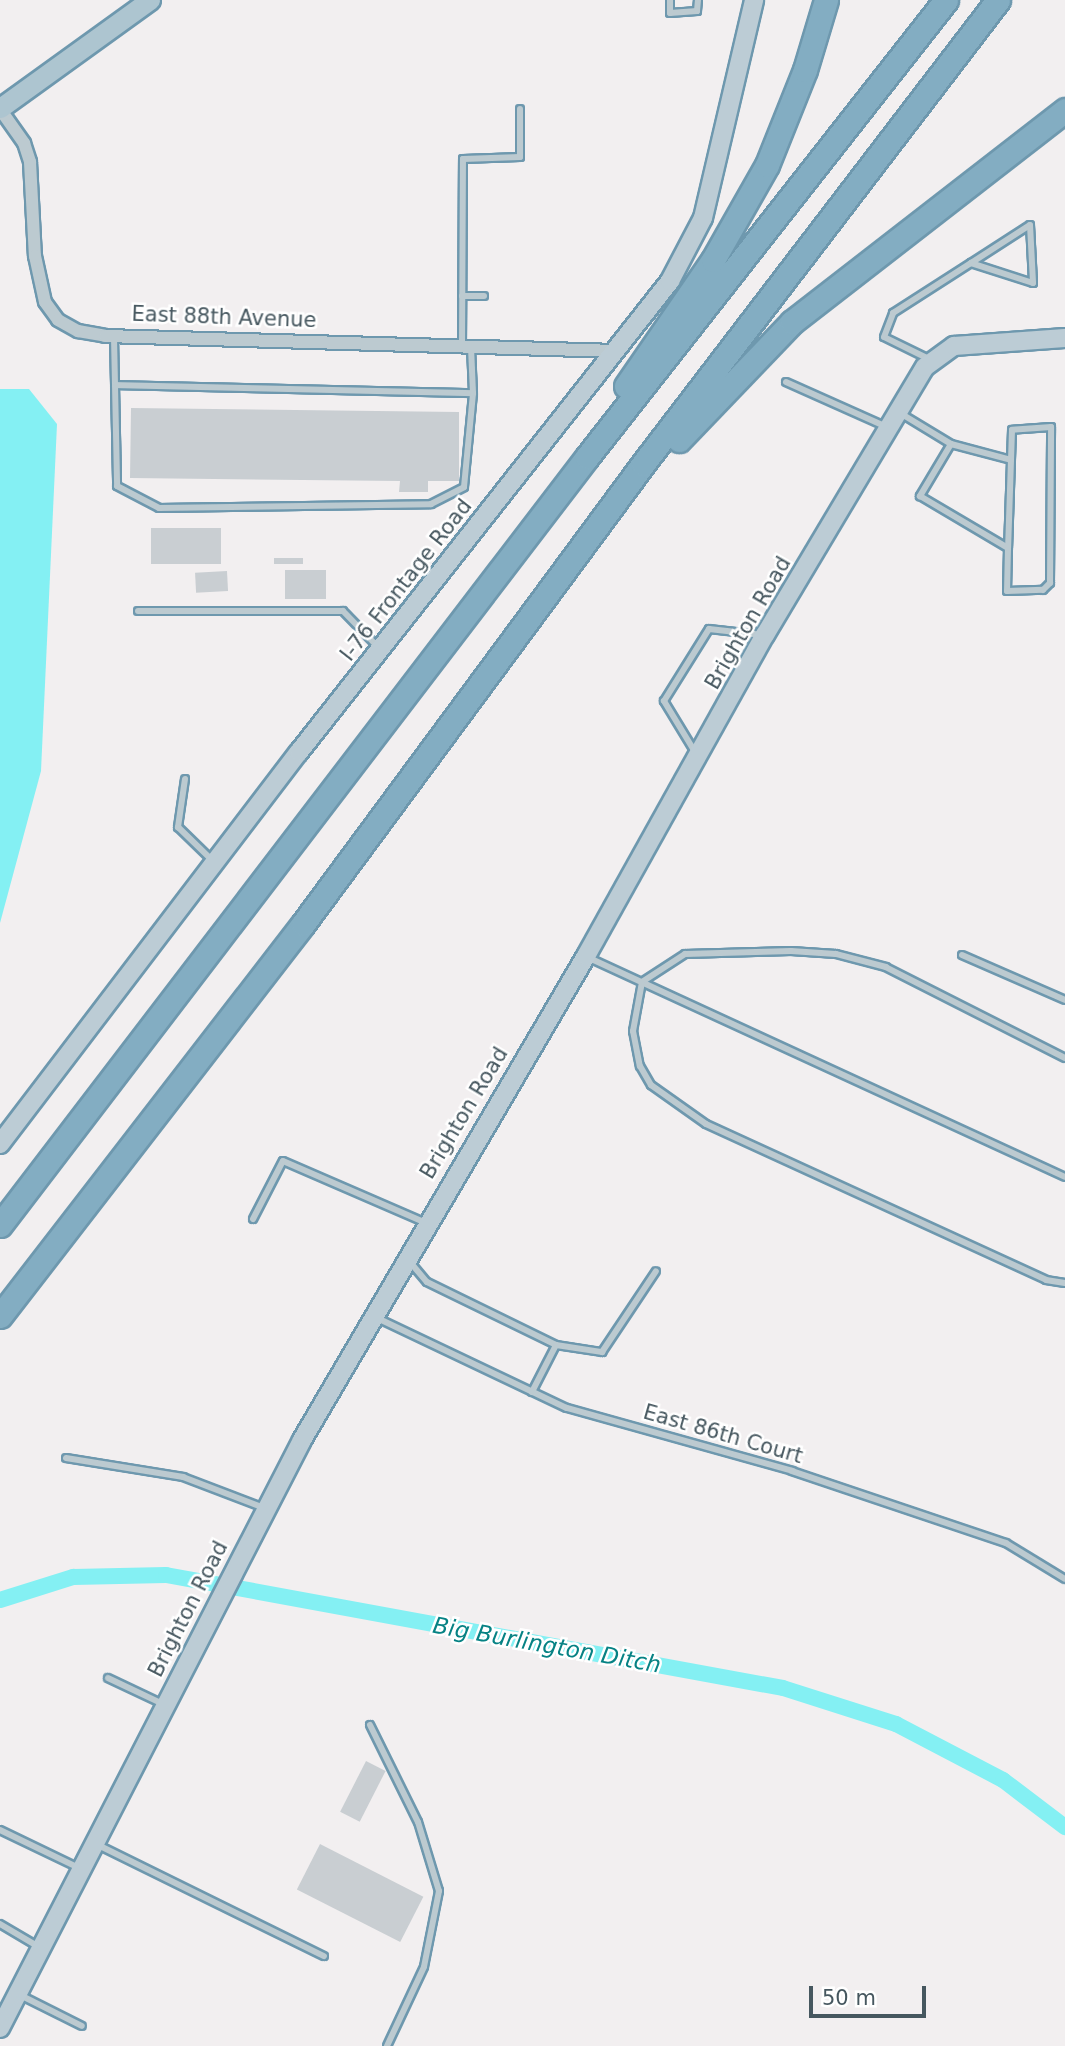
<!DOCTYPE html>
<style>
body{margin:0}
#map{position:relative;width:1065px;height:2046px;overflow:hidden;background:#f2eff0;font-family:"DejaVu Sans",sans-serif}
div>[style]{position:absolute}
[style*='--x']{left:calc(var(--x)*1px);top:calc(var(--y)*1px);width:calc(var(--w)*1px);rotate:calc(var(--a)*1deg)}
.water>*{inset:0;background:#84f0f3}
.canal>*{height:16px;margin:-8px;padding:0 8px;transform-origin:8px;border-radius:8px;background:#84f0f3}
.building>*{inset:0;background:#c9ced2;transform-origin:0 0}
.roads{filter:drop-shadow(2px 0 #6e98ae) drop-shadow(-2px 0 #6e98ae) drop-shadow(0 2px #6e98ae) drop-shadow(0 -2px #6e98ae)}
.lane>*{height:6px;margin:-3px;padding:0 3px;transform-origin:3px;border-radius:3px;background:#bccad0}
.street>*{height:12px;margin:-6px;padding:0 6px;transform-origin:6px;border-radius:6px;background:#bccad0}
.secondary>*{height:18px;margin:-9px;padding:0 9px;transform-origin:9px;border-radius:9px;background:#bcccd5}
.primary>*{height:19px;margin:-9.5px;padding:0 9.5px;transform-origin:9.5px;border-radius:9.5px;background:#adc5d0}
.highway>*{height:23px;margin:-11.5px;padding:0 11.5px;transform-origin:11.5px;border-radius:11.5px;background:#83adc2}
span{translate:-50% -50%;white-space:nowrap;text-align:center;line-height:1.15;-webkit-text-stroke:5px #fff;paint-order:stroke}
.street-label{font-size:21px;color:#46575f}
.water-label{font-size:23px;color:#068284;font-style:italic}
.scale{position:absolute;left:809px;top:1986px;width:117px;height:32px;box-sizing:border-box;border:4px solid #46575f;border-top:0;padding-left:9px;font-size:21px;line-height:24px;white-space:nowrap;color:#46575f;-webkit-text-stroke:5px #fff;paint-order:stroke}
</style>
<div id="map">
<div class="water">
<div style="clip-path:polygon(0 389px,29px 389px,57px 424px,41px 771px,0 923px)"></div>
</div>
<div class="canal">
<div style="--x:0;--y:1600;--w:77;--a:-17.5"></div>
<div style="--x:73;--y:1577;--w:93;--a:-1.2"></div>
<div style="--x:166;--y:1575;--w:627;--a:10.38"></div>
<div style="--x:783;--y:1688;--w:119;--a:17.7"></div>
<div style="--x:896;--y:1724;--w:121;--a:27.6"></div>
<div style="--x:1003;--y:1780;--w:78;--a:37.2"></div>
</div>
<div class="building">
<div style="clip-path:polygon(131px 408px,459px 412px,459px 481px,428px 481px,428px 492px,399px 492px,400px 481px,130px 478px)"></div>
<div style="left:151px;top:528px;width:70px;height:36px"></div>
<div style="left:303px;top:558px;width:6px;height:29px;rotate:90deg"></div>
<div style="left:285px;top:570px;width:41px;height:29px"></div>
<div style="left:227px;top:571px;width:20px;height:32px;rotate:87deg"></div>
<div style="left:366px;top:1761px;width:22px;height:57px;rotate:27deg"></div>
<div style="left:320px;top:1844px;width:116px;height:51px;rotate:27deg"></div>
</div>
<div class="roads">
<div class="lane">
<div style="--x:670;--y:0;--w:13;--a:90"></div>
<div style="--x:670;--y:13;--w:27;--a:-4"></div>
<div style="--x:697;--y:11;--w:11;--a:-85"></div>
<div style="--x:462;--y:296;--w:22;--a:0"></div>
<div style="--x:114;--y:337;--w:149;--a:88.8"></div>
<div style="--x:117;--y:486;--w:47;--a:27.6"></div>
<div style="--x:159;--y:508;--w:272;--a:-0.8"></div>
<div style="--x:431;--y:504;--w:37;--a:-27"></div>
<div style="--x:464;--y:487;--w:94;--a:-84.5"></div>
<div style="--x:462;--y:346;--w:187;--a:-89.7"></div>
<div style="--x:463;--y:159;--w:57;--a:-2"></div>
<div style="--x:520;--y:157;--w:48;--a:-90"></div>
<div style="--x:931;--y:360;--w:52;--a:-153.9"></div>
<div style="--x:884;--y:337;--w:26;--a:-69"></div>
<div style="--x:893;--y:313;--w:93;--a:-32.7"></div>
<div style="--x:971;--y:263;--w:70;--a:-32.8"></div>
<div style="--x:1030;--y:225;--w:58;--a:87"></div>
<div style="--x:1033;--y:283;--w:65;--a:-162.1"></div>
<div style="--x:786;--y:382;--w:111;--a:24"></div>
<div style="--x:115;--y:385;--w:358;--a:1.3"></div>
<div style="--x:473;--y:393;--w:46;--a:-92.5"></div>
<div style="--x:900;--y:413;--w:60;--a:31.3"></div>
<div style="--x:951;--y:444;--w:61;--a:120.8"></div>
<div style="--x:920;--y:496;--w:102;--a:30.6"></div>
<div style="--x:1008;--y:548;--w:43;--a:91.3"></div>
<div style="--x:1007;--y:591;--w:36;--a:-2"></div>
<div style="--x:1043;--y:590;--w:10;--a:-45"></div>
<div style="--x:1050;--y:583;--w:156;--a:-89.6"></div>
<div style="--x:1051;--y:427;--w:39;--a:176"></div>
<div style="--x:1012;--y:430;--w:118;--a:91.9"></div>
<div style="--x:951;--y:444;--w:62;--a:14.9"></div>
<div style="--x:138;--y:611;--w:205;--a:0"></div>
<div style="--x:343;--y:611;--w:52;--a:45.8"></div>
<div style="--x:695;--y:752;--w:60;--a:-121.3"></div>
<div style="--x:664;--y:701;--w:85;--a:-58"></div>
<div style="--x:709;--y:629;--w:54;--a:6.3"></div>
<div style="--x:185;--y:779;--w:49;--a:98.3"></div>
<div style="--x:178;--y:827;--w:50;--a:44.2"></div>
<div style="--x:962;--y:955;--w:112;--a:23.6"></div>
<div style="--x:587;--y:957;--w:526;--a:24.71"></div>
<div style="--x:1065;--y:1058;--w:201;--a:-153.1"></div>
<div style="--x:886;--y:967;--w:52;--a:-165.4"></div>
<div style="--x:836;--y:954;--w:45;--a:-176.2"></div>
<div style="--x:791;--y:951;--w:106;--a:178.4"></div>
<div style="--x:685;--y:954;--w:51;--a:146.9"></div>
<div style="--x:642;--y:982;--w:50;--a:100.4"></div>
<div style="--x:633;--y:1031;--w:36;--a:79"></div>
<div style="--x:640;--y:1066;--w:22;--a:60"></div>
<div style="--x:651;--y:1085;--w:67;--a:35.3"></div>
<div style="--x:706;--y:1124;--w:374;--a:24.6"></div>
<div style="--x:1046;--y:1280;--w:19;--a:9"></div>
<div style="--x:253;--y:1219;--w:65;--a:-62.7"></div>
<div style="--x:283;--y:1161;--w:156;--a:23.4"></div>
<div style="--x:410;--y:1262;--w:26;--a:50"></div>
<div style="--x:427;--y:1282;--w:144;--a:26"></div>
<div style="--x:556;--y:1345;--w:53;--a:117.1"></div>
<div style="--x:375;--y:1317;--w:212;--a:25.4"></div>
<div style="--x:567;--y:1408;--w:234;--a:15.6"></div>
<div style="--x:792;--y:1471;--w:226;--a:18.6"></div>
<div style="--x:1006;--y:1543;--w:69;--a:31.4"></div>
<div style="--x:556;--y:1345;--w:47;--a:8.7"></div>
<div style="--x:602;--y:1352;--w:97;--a:-56.3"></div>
<div style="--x:66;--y:1458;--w:119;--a:9.2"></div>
<div style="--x:183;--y:1477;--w:87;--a:20.9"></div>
<div style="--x:108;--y:1678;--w:61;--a:25.3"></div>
<div style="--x:370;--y:1725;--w:108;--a:63.7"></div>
<div style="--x:418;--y:1822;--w:72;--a:73.1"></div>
<div style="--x:439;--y:1891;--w:77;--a:101.2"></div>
<div style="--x:424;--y:1967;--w:87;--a:115.1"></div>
<div style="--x:0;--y:1830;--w:88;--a:25.7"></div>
<div style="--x:96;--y:1844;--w:254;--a:26.2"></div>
<div style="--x:0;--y:1924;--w:45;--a:30.5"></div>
<div style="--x:20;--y:1995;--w:69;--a:26.6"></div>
</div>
<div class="street">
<div style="--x:0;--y:109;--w:42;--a:54.8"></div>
<div style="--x:24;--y:143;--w:20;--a:72"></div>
<div style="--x:30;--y:162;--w:94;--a:87"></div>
<div style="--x:35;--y:256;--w:47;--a:77.7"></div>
<div style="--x:45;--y:302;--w:22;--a:54"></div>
<div style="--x:58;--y:320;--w:23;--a:29"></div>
<div style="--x:78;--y:331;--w:27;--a:10"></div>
<div style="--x:105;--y:336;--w:511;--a:1.68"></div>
</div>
<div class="secondary">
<div style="--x:0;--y:1144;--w:493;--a:-52.7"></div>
<div style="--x:299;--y:752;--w:600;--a:-51.77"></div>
<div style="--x:670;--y:281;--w:71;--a:-62.4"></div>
<div style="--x:703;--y:218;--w:224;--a:-76.8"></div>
<div style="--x:0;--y:2028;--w:661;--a:-62.81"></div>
<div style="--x:302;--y:1440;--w:561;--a:-59.6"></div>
<div style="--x:586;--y:956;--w:368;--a:-60.9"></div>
<div style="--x:765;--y:635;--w:312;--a:-59.2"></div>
<div style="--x:925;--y:367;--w:36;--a:-36"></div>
<div style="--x:954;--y:346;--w:111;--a:-4.1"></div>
</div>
<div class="primary">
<div style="--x:0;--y:108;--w:185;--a:-35.8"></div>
</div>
<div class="highway">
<div style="--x:626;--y:386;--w:153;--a:-55.4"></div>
<div style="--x:713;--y:260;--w:109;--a:-60.4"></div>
<div style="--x:767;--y:165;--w:102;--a:-68.2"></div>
<div style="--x:805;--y:70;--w:73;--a:-73.3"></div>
<div style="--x:679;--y:440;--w:163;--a:-46.2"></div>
<div style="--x:792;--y:322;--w:346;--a:-37.8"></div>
<div style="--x:0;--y:1225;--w:967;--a:-52.61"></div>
<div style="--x:587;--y:457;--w:581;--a:-51.85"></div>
<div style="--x:0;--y:1316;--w:495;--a:-52.3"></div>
<div style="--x:303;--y:924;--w:572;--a:-53.53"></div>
<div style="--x:643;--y:464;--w:584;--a:-52.58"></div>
</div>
</div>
<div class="street-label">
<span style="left:224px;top:317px;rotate:2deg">East 88th Avenue</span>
<span style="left:406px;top:580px;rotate:-52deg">I-76 Frontage Road</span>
<span style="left:748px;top:623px;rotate:-60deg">Brighton Road</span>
<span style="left:464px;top:1113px;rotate:-59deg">Brighton Road</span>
<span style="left:723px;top:1434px;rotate:16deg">East 86th Court</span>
<span style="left:188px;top:1609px;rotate:-63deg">Brighton Road</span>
</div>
<div class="water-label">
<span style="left:547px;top:1645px;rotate:10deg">Big Burlington Ditch</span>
</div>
<div class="scale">50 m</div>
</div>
